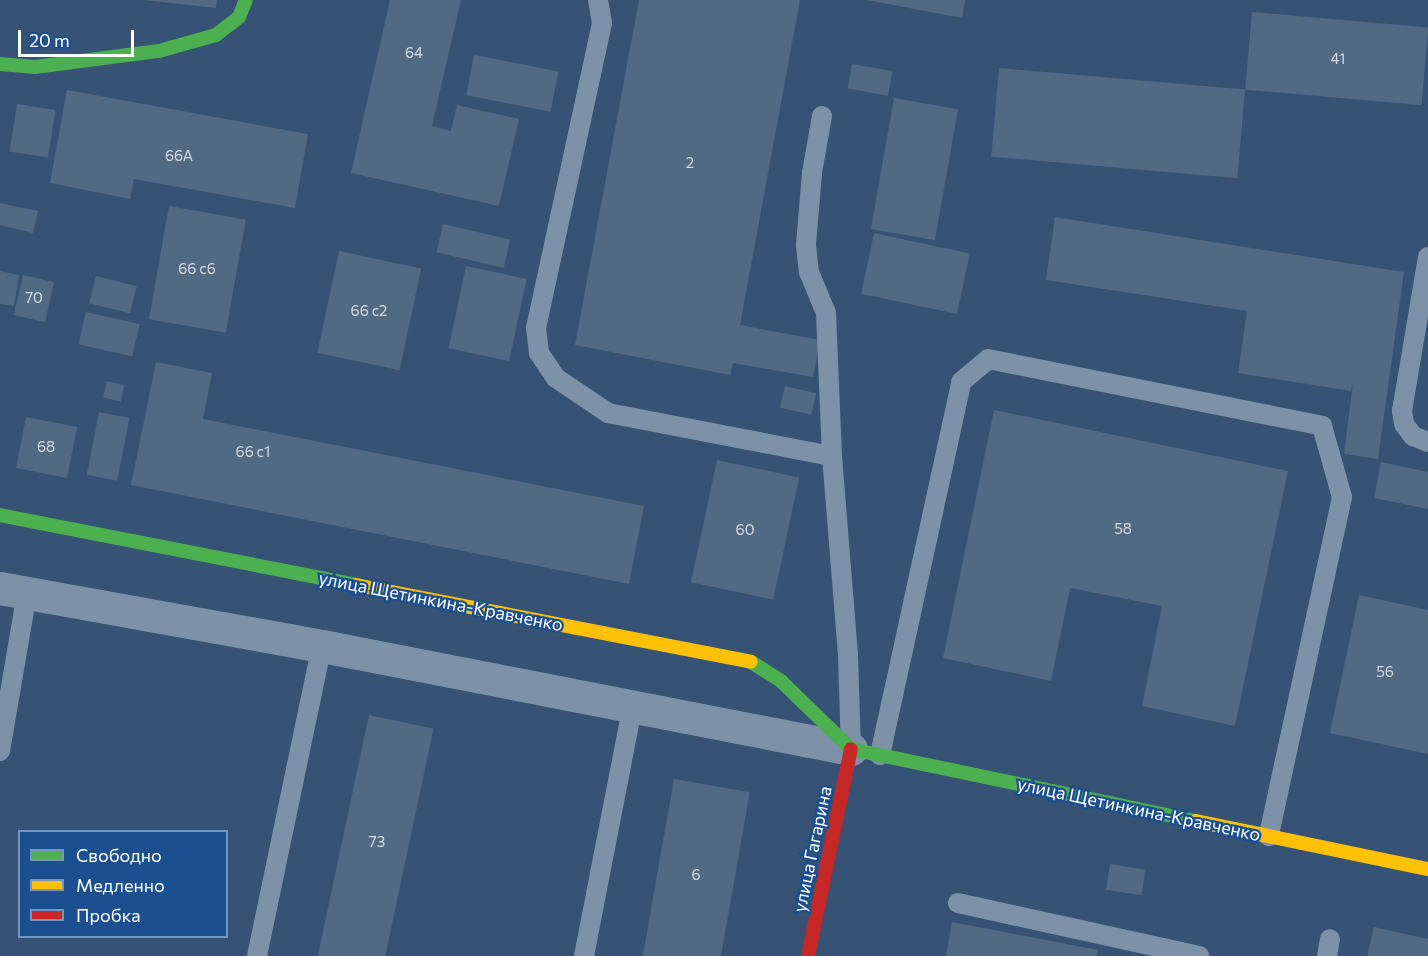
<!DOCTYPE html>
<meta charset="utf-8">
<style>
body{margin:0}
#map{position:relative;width:1428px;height:956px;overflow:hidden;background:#365274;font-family:Commissioner,sans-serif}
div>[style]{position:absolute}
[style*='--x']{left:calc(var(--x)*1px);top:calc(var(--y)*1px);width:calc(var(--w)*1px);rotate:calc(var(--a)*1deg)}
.building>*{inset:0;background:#526984;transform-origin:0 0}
.lane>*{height:20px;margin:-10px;padding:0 10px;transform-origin:10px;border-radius:10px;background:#7d92a8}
.street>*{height:33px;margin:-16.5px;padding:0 16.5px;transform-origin:16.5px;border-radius:16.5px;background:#7d92a8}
.fast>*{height:14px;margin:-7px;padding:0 7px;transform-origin:7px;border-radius:7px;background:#4caf50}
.slow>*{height:14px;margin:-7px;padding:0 7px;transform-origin:7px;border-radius:7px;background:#ffc107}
.jam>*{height:14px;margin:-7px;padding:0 7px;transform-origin:7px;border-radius:7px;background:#c62828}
span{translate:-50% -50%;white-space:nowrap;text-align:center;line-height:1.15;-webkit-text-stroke:4.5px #1b4f8f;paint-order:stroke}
.number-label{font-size:15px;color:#d4dae0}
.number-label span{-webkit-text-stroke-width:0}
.street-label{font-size:18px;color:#fff}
.legend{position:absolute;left:18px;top:830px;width:210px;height:108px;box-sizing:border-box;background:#1b4f8f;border:2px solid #7695bc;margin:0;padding:8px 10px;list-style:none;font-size:18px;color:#fff}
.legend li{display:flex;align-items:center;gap:12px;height:30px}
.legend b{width:30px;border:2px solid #7695bc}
.scale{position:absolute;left:18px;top:30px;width:116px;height:27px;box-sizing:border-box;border:3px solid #fff;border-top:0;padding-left:8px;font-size:18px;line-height:21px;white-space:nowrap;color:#fff;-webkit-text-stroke:4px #1b4f8f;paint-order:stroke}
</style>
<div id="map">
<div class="building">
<div style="clip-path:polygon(143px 0,217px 0,216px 8px)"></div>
<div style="clip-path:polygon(390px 0,461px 0,432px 126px,451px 131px,457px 105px,519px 119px,499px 206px,351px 173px)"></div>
<div style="clip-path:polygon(639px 0,800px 0,740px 325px,820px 340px,813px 377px,733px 363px,730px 375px,575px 345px)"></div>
<div style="clip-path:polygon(867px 0,965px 0,962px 18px)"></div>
<div style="left:1252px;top:12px;width:177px;height:78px;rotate:5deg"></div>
<div style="left:474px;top:55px;width:86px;height:41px;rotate:11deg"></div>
<div style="left:852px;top:64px;width:41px;height:25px;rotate:10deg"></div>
<div style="left:999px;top:68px;width:247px;height:89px;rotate:5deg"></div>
<div style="clip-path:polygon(67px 90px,308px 134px,295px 208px,134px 179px,130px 199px,50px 183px)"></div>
<div style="left:894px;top:98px;width:65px;height:133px;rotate:10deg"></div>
<div style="left:17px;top:104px;width:39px;height:48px;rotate:9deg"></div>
<div style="clip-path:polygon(0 203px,38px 211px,33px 233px,0 225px)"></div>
<div style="left:169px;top:206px;width:78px;height:115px;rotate:10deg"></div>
<div style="clip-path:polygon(1055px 217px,1404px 272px,1378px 459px,1344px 454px,1353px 383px,1351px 391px,1238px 373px,1247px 311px,1046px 280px)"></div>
<div style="left:443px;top:224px;width:69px;height:29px;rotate:13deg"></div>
<div style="left:874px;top:233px;width:98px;height:62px;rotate:12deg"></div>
<div style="left:339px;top:251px;width:84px;height:104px;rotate:12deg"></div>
<div style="left:466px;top:266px;width:62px;height:84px;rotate:12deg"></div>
<div style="clip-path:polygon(0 271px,19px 275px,14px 306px,0 304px)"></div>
<div style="left:23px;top:275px;width:32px;height:41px;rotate:13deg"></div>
<div style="left:96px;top:276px;width:42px;height:28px;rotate:14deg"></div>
<div style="left:86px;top:312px;width:55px;height:33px;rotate:13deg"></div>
<div style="clip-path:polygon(156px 362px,212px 373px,203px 419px,644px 506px,629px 584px,131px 485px)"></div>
<div style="left:107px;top:381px;width:18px;height:17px;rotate:13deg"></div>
<div style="left:785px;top:386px;width:32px;height:22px;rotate:13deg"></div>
<div style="clip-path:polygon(994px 410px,1288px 471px,1235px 726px,1142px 706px,1162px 606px,1070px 588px,1051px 681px,943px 658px)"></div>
<div style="left:99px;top:412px;width:31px;height:64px;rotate:11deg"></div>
<div style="left:26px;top:417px;width:52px;height:52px;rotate:11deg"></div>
<div style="left:717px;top:460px;width:84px;height:125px;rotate:12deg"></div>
<div style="clip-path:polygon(1381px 462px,1428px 472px,1428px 509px,1374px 498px)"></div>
<div style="clip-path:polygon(1359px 595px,1428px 610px,1428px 754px,1330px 733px)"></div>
<div style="left:369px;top:715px;width:66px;height:246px;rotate:12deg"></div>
<div style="left:674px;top:779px;width:77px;height:180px;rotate:10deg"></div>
<div style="left:1110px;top:864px;width:36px;height:26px;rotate:9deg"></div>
<div style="clip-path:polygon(952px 922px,1098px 950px,1097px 956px,946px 956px)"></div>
<div style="clip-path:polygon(1374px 927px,1428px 939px,1428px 956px,1367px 956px)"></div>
</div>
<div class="lane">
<div style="--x:598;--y:0;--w:23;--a:80"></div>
<div style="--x:602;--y:23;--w:312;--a:102.2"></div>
<div style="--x:536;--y:328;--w:25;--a:83"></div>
<div style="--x:539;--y:353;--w:30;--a:56"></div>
<div style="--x:556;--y:378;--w:63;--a:33.9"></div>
<div style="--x:608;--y:413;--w:228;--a:10.9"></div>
<div style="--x:832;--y:456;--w:200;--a:85.4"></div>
<div style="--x:848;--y:655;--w:94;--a:88.2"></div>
<div style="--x:822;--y:116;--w:58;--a:100"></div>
<div style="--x:812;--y:173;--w:72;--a:94.8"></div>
<div style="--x:806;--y:245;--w:27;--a:84"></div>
<div style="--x:809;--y:272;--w:44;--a:67.5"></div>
<div style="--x:826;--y:313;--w:143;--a:87.6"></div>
<div style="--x:1428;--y:257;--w:156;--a:99.6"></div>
<div style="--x:1402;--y:411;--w:13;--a:81"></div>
<div style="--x:1404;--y:424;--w:15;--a:53"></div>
<div style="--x:1413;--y:436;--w:16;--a:22"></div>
<div style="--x:0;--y:751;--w:160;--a:-80.3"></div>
<div style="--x:880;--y:755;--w:382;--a:-77.7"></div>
<div style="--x:961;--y:382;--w:35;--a:-40"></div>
<div style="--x:988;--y:359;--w:341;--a:11.3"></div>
<div style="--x:1322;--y:426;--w:74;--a:74.3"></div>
<div style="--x:1342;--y:497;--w:347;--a:102.2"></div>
<div style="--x:958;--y:903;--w:247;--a:12.4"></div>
<div style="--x:257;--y:956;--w:317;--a:-78.2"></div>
<div style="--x:584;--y:956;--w:253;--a:-79"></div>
<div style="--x:1327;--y:956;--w:17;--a:-80"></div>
</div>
<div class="street">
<div style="--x:0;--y:588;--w:327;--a:10.2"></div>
<div style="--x:322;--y:646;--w:539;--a:11.02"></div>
</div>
<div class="fast">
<div style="--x:0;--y:64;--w:35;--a:5"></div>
<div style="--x:35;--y:67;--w:125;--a:-7.4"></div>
<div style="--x:159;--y:51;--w:59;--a:-15.7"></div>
<div style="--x:216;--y:35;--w:29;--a:-38"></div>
<div style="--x:239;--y:17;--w:18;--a:-68"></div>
<div style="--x:0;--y:515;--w:363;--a:11.1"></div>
<div style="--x:751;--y:662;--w:36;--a:32"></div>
<div style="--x:781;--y:681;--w:98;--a:44.2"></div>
<div style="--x:851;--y:749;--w:352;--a:11.8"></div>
</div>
<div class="slow">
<div style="--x:356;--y:585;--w:402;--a:11"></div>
<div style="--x:1196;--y:821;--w:237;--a:11.7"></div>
</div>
<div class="jam">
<div style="--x:808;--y:956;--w:211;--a:-78.3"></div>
</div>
<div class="number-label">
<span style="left:414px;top:53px">64</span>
<span style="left:1338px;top:59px">41</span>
<span style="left:179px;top:156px">66А</span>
<span style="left:690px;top:163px">2</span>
<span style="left:197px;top:269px">66 с6</span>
<span style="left:34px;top:298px">70</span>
<span style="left:369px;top:311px">66 с2</span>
<span style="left:46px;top:447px">68</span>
<span style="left:253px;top:452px">66 с1</span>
<span style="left:1123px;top:529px">58</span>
<span style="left:745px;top:530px">60</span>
<span style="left:1385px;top:672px">56</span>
<span style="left:377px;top:842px">73</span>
<span style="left:696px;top:875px">6</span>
</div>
<div class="street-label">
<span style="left:441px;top:601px;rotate:11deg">улица Щетинкина-Кравченко</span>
<span style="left:1139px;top:809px;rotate:12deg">улица Щетинкина-Кравченко</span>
<span style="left:812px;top:849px;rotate:-78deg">улица Гагарина</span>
</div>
<ul class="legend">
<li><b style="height:8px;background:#4caf50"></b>Свободно</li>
<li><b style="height:8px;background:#ffc107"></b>Медленно</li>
<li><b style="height:8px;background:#c62828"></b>Пробка</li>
</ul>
<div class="scale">20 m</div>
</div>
